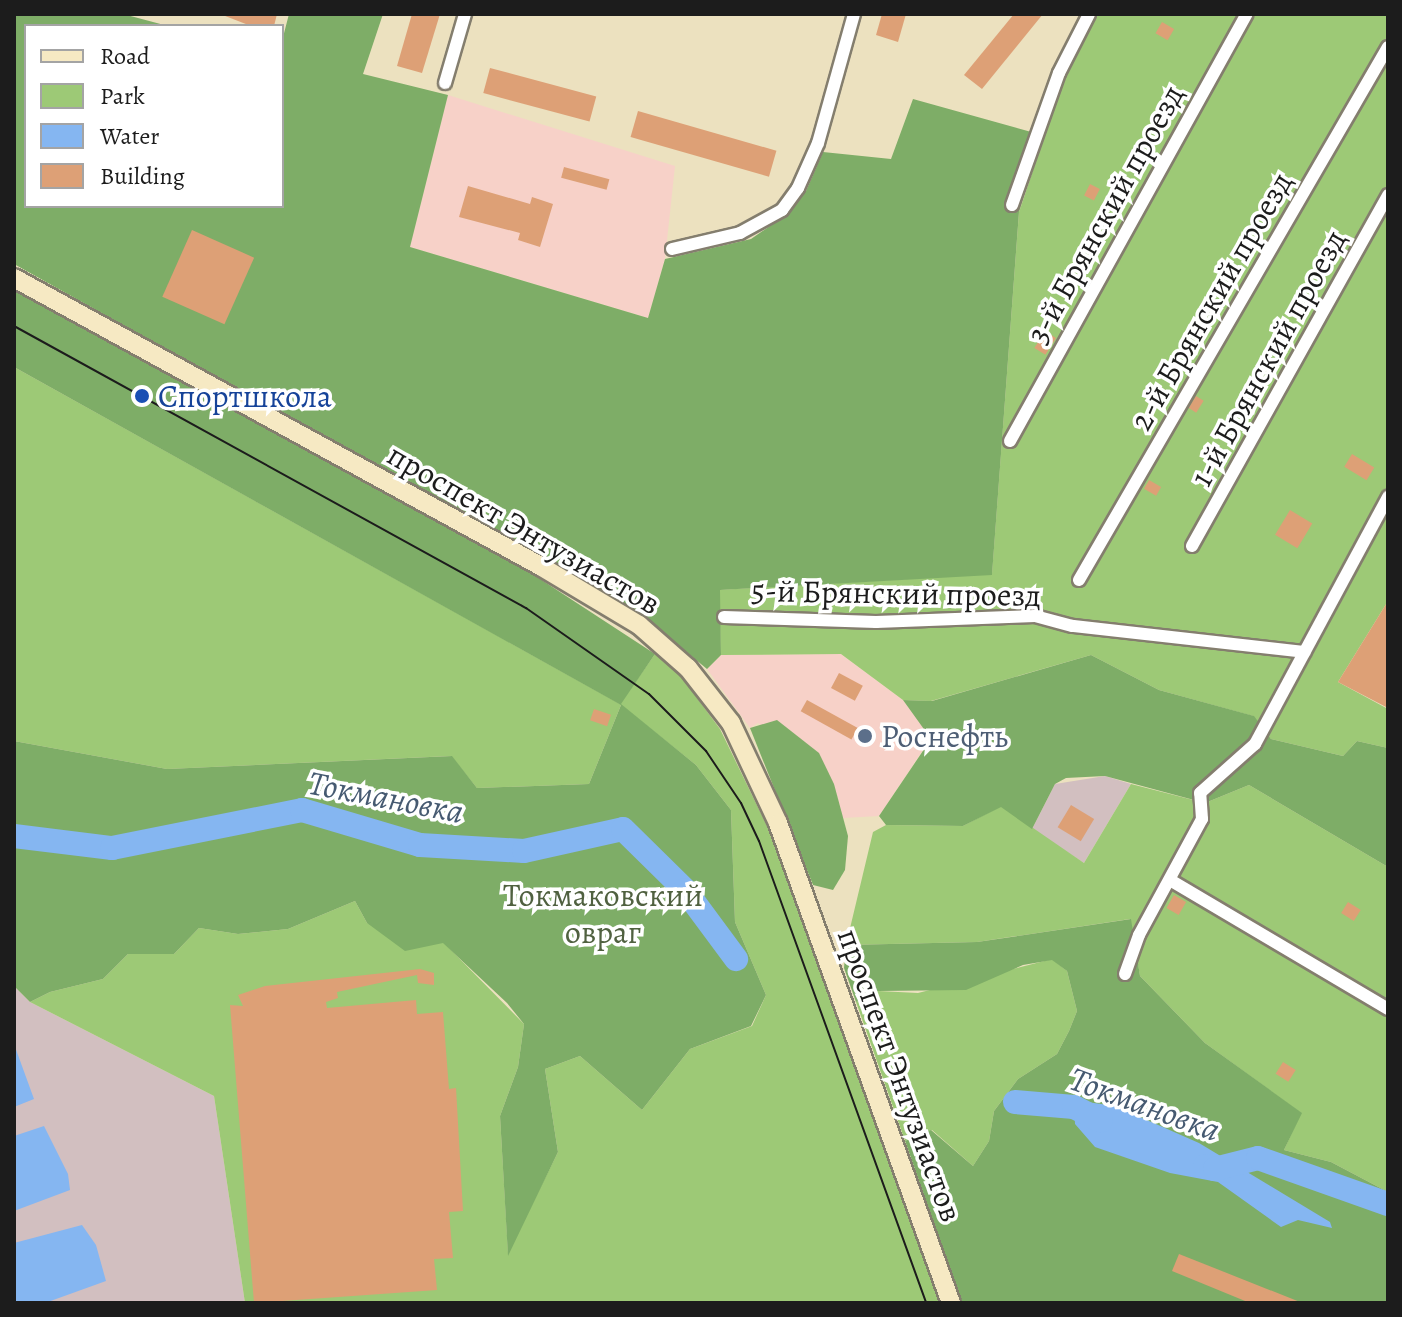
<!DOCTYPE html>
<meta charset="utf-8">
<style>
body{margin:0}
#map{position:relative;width:1402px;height:1317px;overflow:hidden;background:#ece1bf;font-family:Alegreya,serif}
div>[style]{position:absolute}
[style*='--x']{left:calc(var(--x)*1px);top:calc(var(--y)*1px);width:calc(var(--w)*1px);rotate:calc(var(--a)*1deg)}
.built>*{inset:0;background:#f7d1c8}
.industrial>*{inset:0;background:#d2bfc0}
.green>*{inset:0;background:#9dc976}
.forest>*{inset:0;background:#7ead67}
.water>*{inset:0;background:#85b6f1}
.river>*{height:24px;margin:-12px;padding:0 12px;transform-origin:12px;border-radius:12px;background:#85b6f1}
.building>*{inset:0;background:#dda076;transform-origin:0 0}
.roads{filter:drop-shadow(2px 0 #847e6e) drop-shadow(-2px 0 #847e6e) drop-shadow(0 2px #847e6e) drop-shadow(0 -2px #847e6e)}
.street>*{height:12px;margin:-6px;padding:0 6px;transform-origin:6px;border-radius:6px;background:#fff}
.secondary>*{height:18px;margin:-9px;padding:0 9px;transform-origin:9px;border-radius:9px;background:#f6e9c3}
.tram>*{height:2px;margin:-1px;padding:0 1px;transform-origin:1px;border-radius:1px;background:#1c1c1c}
.dots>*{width:22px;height:22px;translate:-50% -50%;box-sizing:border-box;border:4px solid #fff;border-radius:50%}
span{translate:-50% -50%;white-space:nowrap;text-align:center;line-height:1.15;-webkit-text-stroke:7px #fff;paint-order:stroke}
.street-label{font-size:32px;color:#1c1c1c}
.transit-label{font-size:32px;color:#164399}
.left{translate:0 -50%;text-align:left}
.service-label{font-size:32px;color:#4e5e75}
.park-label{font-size:32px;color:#506140}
.water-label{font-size:34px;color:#465a71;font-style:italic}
.frame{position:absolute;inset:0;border:16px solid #1c1c1c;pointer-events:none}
.legend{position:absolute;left:24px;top:24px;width:260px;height:184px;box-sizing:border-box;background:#fff;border:2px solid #a4a4a4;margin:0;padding:10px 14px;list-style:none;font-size:24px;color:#1c1c1c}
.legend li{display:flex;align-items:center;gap:16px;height:40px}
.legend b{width:40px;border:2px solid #a4a4a4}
</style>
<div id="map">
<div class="built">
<div style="clip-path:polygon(448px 95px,675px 166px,665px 259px,648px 318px,410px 247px)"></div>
<div style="clip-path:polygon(841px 654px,903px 700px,931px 738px,879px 816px,843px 818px,834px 784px,758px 723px,750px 728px,707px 669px,721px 655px)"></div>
</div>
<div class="industrial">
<div style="clip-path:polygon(1105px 776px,1131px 784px,1084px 863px,1032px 829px,1055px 784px)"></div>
<div style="clip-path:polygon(14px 986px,30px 1002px,214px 1096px,245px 1303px,14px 1303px)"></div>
</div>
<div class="green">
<div style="clip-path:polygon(1095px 14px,1388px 14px,1388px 601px,1338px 682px,1388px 709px,1388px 748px,1357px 741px,1343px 756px,1271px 739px,1253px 716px,1159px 690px,1091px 655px,931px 701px,903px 700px,841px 654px,721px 655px,719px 590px,992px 574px,1019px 212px,1066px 72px)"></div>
<div style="clip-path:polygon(14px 367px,620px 704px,655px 654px,680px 675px,720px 729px,767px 826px,942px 1303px,245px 1303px,214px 1096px,30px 1002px,50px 992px,103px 979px,128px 954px,174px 954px,199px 928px,238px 934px,288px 929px,355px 901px,367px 923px,443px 942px,524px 1024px,518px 1067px,500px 1116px,508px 1253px,558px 1152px,545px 1069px,580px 1056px,642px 1110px,690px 1049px,752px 1026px,766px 995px,735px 922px,731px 810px,696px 765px,621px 705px,589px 784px,477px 788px,451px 756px,167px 769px,14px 741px)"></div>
<div style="clip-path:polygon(1131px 784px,1205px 803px,1249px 785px,1388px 867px,1388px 1192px,1331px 1162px,1284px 1150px,1301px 1113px,1205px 1043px,1140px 976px,1130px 919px,977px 942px,846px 945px,873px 832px,886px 825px,963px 826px,1001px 806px,1084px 863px)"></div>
<div style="clip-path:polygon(1052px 959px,1067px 971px,1077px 1011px,1069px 1031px,1057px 1054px,1018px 1079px,994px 1111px,989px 1141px,973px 1166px,932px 1130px,905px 1141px,856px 1002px,878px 991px,918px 993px)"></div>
</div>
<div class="forest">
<div style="clip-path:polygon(14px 14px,123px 14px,168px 26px,26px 26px,26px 206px,282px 206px,282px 41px,289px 14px,383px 14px,363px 74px,448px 95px,410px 247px,648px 318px,665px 259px,751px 239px,786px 215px,806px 191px,823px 152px,891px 159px,913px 99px,1042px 135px,1019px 212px,992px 575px,720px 590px,721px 655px,707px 669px,643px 616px,14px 264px)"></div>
<div style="clip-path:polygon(14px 287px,537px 577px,655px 654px,621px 704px,696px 765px,731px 810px,735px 922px,766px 995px,751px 1026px,690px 1049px,642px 1110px,580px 1056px,545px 1069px,558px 1152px,508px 1256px,500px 1116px,518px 1067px,524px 1024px,507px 1003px,443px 943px,405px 951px,367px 923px,355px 901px,288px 929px,238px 934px,199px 928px,174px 954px,128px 954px,103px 979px,50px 992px,30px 1002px,14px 986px,14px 741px,167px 769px,452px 756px,477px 788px,589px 784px,621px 705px,14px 367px)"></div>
<div style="clip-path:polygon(1091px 655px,1159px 690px,1254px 716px,1271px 739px,1343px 756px,1357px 741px,1388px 748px,1388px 867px,1249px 785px,1205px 803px,1105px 776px,1066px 778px,1055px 784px,1032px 829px,1001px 807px,963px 826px,886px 825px,879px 816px,931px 739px,903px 700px,932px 701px)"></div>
<div style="clip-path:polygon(777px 720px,819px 753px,834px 784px,848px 836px,845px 870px,833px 890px,813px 885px,750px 728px)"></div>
<div style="clip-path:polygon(1131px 919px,1140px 976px,1205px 1043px,1302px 1113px,1284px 1150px,1331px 1162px,1388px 1192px,1388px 1303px,962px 1303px,905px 1141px,931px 1130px,973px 1166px,989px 1141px,994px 1111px,1018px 1079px,1057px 1054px,1069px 1031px,1077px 1011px,1067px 971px,1052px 960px,1023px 965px,966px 990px,878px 991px,856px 1002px,844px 968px,846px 945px,977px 942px)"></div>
</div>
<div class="water">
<div style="clip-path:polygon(14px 1044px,34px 1099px,14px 1107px)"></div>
<div style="clip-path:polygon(1080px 1101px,1115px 1106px,1199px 1143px,1330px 1222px,1332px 1228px,1298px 1220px,1281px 1227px,1218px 1182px,1170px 1173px,1095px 1147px,1075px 1124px,1074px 1107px)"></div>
<div style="clip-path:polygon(44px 1126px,68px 1174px,70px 1190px,14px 1211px,14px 1136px)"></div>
<div style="clip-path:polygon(82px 1225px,96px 1245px,106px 1281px,45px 1303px,14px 1303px,14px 1243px)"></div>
</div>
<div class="river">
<div style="--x:14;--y:836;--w:99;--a:7"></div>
<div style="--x:112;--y:848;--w:194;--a:-11.3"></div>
<div style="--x:302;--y:810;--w:123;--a:16.5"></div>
<div style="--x:420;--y:845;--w:104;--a:3.3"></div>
<div style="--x:524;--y:851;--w:101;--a:-12.5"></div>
<div style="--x:623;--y:829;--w:87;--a:44.5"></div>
<div style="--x:685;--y:890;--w:86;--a:53.5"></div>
<div style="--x:1015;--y:1102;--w:59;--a:4.8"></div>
<div style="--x:1074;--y:1107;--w:30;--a:27"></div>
<div style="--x:1205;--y:1166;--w:10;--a:17"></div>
<div style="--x:1215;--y:1169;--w:44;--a:-14.3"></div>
<div style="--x:1258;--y:1158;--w:138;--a:19.5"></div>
</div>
<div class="building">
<div style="clip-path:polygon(220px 14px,277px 14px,274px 26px,251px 26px)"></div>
<div style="clip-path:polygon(412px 14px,440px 14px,422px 73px,397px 66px)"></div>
<div style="clip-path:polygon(882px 14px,906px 14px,898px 42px,876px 35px)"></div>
<div style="clip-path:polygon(1014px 14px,1043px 14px,982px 89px,964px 75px)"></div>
<div style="left:1162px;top:22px;width:14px;height:13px;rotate:30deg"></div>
<div style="left:490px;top:68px;width:110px;height:26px;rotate:15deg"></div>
<div style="left:638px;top:111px;width:144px;height:27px;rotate:16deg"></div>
<div style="left:564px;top:167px;width:47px;height:11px;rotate:15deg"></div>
<div style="left:1090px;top:184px;width:11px;height:13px;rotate:27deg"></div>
<div style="clip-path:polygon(468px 186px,530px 204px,532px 197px,553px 204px,540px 247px,518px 240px,520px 233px,459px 217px)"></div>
<div style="left:192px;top:230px;width:68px;height:73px;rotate:24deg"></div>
<div style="left:1045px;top:331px;width:13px;height:20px;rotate:32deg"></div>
<div style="left:1196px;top:396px;width:9px;height:14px;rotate:32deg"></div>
<div style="left:1352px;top:454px;width:26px;height:15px;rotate:31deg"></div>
<div style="left:1149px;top:480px;width:14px;height:10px;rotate:30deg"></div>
<div style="left:1290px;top:510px;width:26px;height:29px;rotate:31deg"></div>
<div style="clip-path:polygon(1388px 601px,1388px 708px,1338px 682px)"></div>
<div style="left:839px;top:673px;width:27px;height:17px;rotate:28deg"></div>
<div style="left:807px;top:700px;width:58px;height:13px;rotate:29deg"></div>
<div style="left:594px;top:709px;width:18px;height:12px;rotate:19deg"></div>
<div style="left:1071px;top:805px;width:27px;height:26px;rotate:31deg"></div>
<div style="left:1174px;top:895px;width:14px;height:15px;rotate:30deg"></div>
<div style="left:1348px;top:902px;width:15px;height:13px;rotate:32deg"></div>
<div style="clip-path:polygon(420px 969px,434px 973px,434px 985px,418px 983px,417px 975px,337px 992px,338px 998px,326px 1002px,327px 1008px,416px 1000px,417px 1014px,443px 1012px,449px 1089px,456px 1088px,463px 1211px,449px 1212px,453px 1258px,434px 1259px,437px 1290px,254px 1303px,230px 1005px,243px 1006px,238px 995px,265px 986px)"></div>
<div style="left:1283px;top:1062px;width:15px;height:14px;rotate:32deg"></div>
<div style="clip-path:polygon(1179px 1254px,1300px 1302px,1300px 1303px,1250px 1303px,1172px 1271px)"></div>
</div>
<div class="roads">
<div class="street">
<div style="--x:445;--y:83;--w:72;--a:-73.8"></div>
<div style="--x:1012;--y:205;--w:140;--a:-70.4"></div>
<div style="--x:1059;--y:73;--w:66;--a:-63"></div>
<div style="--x:672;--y:249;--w:70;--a:-13.2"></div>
<div style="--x:740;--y:233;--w:48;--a:-28.7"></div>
<div style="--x:782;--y:210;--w:27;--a:-54"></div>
<div style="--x:798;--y:188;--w:49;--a:-66"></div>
<div style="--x:818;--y:143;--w:134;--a:-74.4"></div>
<div style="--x:1010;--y:441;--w:488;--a:-61"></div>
<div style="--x:1192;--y:546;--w:402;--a:-60.8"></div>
<div style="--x:1079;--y:580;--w:616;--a:-59.9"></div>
<div style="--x:724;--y:617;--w:152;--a:1.9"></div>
<div style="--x:876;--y:622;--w:159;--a:-2.2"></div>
<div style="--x:1035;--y:616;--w:39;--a:15"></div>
<div style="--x:1073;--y:626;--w:233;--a:6.4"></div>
<div style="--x:1170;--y:880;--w:253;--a:30.6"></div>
<div style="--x:1125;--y:974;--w:41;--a:-70.3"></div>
<div style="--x:1139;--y:935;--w:132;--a:-61.5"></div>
<div style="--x:1202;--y:819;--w:26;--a:-94"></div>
<div style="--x:1200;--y:793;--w:74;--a:-41.7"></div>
<div style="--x:1255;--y:744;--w:281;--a:-61.7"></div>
</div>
<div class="secondary">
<div style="--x:14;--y:278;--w:602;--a:28.69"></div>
<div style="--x:542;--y:567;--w:113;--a:30.9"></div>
<div style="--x:639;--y:625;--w:65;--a:41.3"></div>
<div style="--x:688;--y:668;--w:70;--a:52"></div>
<div style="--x:731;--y:723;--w:110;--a:64.8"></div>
<div style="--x:778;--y:823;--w:510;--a:70.18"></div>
</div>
</div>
<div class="tram">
<div style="--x:14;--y:326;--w:585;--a:28.85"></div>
<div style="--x:526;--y:608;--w:150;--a:35"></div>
<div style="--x:649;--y:694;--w:81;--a:45"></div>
<div style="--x:706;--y:751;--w:63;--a:56.1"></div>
<div style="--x:741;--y:803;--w:42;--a:64.7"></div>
<div style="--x:759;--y:841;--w:491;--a:70.1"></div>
</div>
<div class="dots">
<div style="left:142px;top:396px;background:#1a4fb4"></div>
<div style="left:865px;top:736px;background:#5c6f8a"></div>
</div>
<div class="street-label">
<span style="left:1105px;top:214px;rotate:-61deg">3-й Брянский проезд</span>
<span style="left:1211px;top:301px;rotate:-60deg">2-й Брянский проезд</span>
<span style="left:1268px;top:358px;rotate:-61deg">1-й Брянский проезд</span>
<span style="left:524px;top:529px;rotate:30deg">проспект Энтузиастов</span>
<span style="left:896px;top:593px;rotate:1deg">5-й Брянский проезд</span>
<span style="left:900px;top:1075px;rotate:70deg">проспект Энтузиастов</span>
</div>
<div class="transit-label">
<span class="left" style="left:158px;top:396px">Спортшкола</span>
</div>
<div class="service-label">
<span class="left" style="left:881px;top:736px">Роснефть</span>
</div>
<div class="park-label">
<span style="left:603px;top:914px">Токмаковский<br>овраг</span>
</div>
<div class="water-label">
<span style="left:386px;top:797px;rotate:11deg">Токмановка</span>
<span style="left:1145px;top:1104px;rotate:20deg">Токмановка</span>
</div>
<div class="frame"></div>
<ul class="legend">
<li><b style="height:10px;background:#f6e9c3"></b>Road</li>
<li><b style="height:22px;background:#9dc976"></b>Park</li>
<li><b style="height:22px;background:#85b6f1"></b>Water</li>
<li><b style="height:22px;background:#dda076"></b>Building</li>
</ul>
</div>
